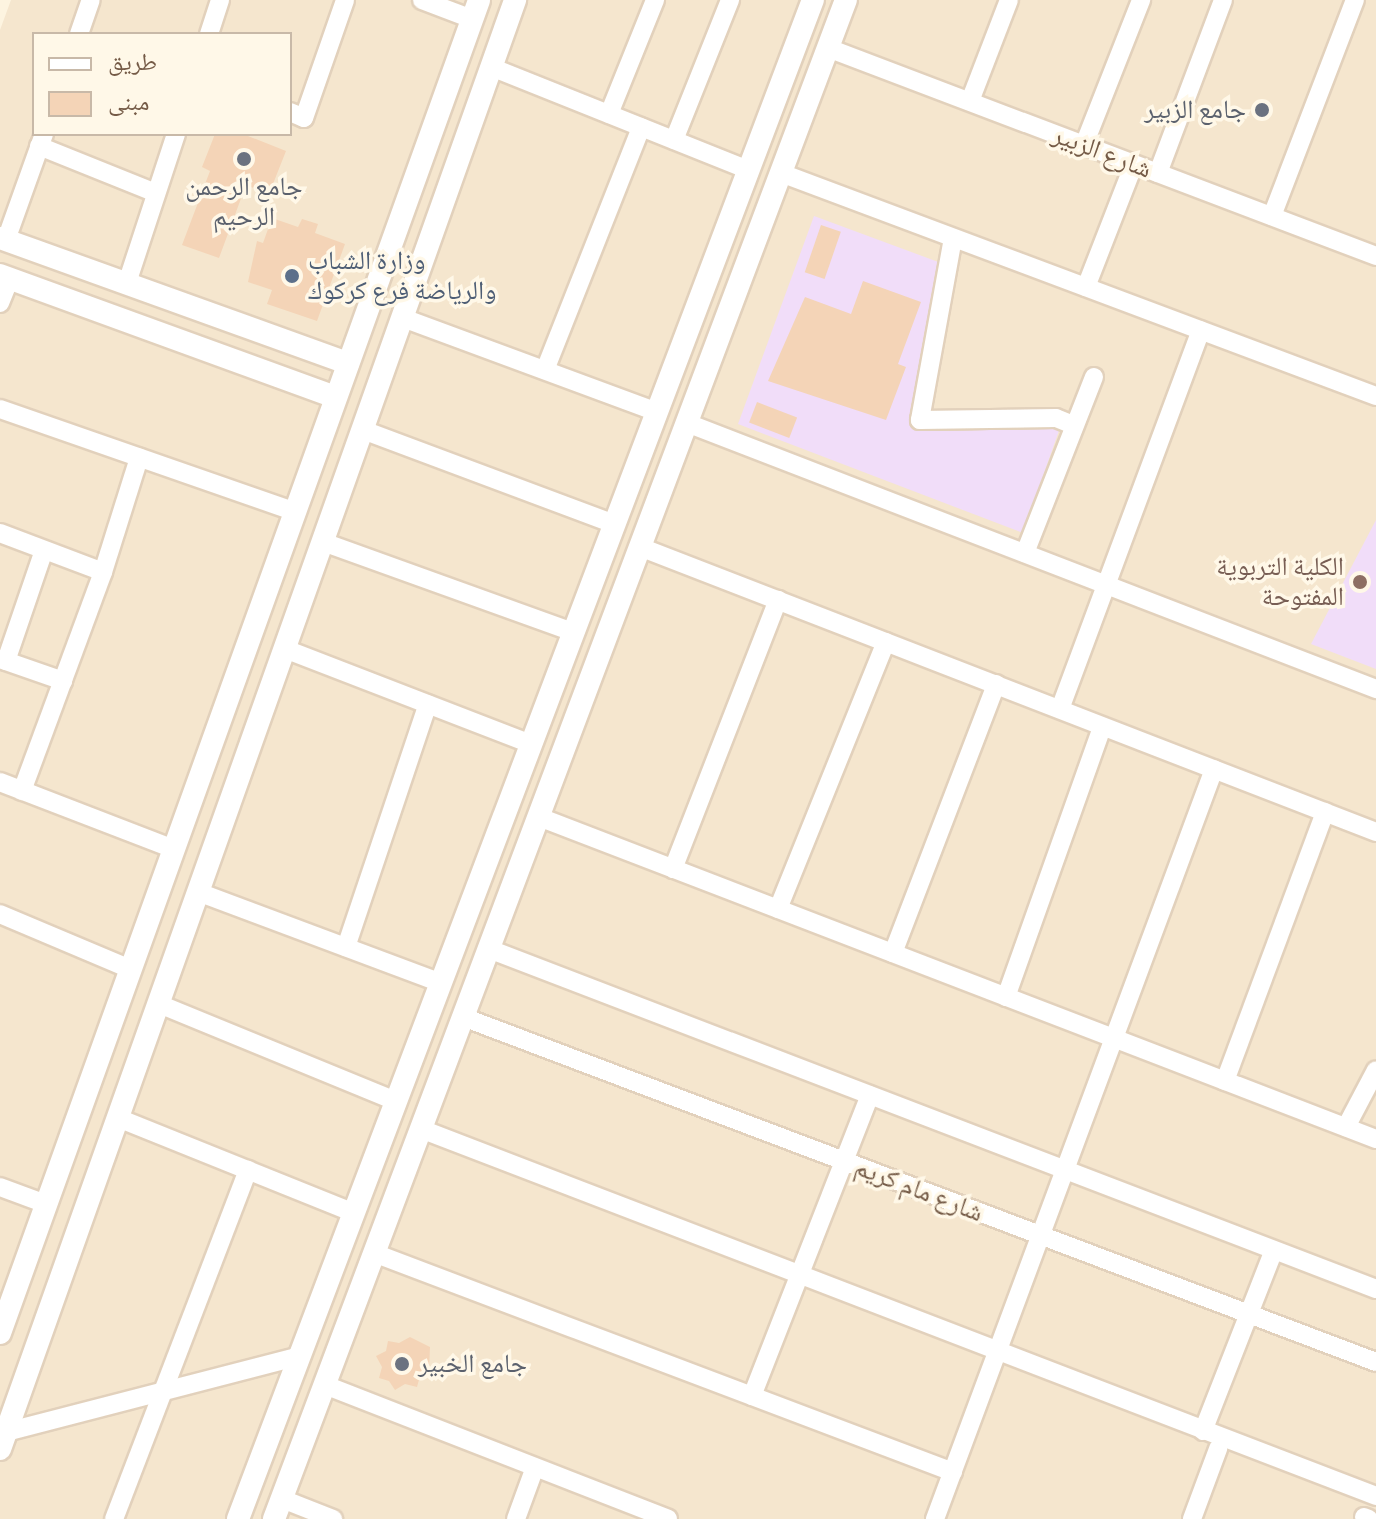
<!DOCTYPE html>
<meta charset="utf-8">
<style>
body{margin:0}
#map{position:relative;width:1376px;height:1519px;overflow:hidden;background:#fdf4e0;font-family:"Source Sans 3","Noto Naskh Arabic",sans-serif}
div>[style]{position:absolute}
[style*='--x']{left:calc(var(--x)*1px);top:calc(var(--y)*1px);width:calc(var(--w)*1px);rotate:calc(var(--a)*1deg)}
.residential>*{inset:0;background:#f5e6ce}
.education>*{inset:0;background:#f1ddf9}
.building>*{inset:0;background:#f4d4b7;transform-origin:0 0}
.roads{filter:drop-shadow(2px 0 #e2d1bc) drop-shadow(-2px 0 #e2d1bc) drop-shadow(0 2px #e2d1bc) drop-shadow(0 -2px #e2d1bc)}
.minor>*{height:18px;margin:-9px;padding:0 9px;transform-origin:9px;border-radius:9px;background:#fff}
.tertiary>*{height:22px;margin:-11px;padding:0 11px;transform-origin:11px;border-radius:11px;background:#fff}
.dots>*{width:22px;height:22px;translate:-50% -50%;box-sizing:border-box;border:4px solid #fff8e8;border-radius:50%}
span{translate:-50% -50%;white-space:nowrap;text-align:center;line-height:1.15;-webkit-text-stroke:7px #fff8e8;paint-order:stroke}
.worship-label{font-size:26px;color:#5b616d}
.right{translate:-100% -50%;text-align:right}
.left{translate:0 -50%;text-align:left}
.street-label{font-size:26px;color:#755b47}
.service-label{font-size:26px;color:#4e5e75}
.education-label{font-size:26px;color:#785e54}
.legend{position:absolute;left:32px;top:32px;width:260px;height:104px;box-sizing:border-box;background:#fff8e8;border:2px solid #c8b9a8;margin:0;padding:10px 14px;list-style:none;font-size:24px;color:#755b47}
.legend li{display:flex;align-items:center;gap:16px;height:40px}
.legend b{width:40px;border:2px solid #c8b9a8}
</style>
<div id="map">
<div class="residential">
<div style="clip-path:polygon(evenodd,11px 0,1376px 0,1376px 1519px,0 1519px,0 30px,11px 0,34px 34px,290px 34px,290px 134px,34px 134px,34px 34px)"></div>
</div>
<div class="education">
<div style="clip-path:polygon(814px 216px,941px 263px,911px 426px,1061px 425px,1023px 533px,738px 424px)"></div>
<div style="clip-path:polygon(1376px 520px,1376px 669px,1311px 644px)"></div>
</div>
<div class="building">
<div style="clip-path:polygon(215px 134px,243px 134px,286px 151px,269px 194px,246px 185px,219px 258px,182px 245px,210px 171px,202px 167px)"></div>
<div style="clip-path:polygon(272px 218px,298px 227px,302px 219px,318px 224px,315px 233px,345px 244px,317px 321px,267px 304px,272px 290px,248px 282px,257px 241px,263px 243px)"></div>
<div style="left:821px;top:225px;width:21px;height:50px;rotate:19deg"></div>
<div style="clip-path:polygon(863px 281px,921px 302px,898px 364px,906px 367px,886px 420px,768px 381px,805px 297px,851px 314px)"></div>
<div style="left:757px;top:402px;width:43px;height:22px;rotate:21deg"></div>
<div style="clip-path:polygon(410px 1337px,430px 1347px,429px 1371px,420px 1376px,417px 1387px,405px 1384px,395px 1390px,389px 1381px,379px 1378px,382px 1367px,376px 1356px,386px 1351px,388px 1341px,399px 1343px)"></div>
</div>
<div class="roads">
<div class="minor">
<div style="--x:422;--y:0;--w:53;--a:20.8"></div>
<div style="--x:79;--y:34;--w:36;--a:-71"></div>
<div style="--x:209;--y:34;--w:36;--a:-72"></div>
<div style="--x:828;--y:48;--w:586;--a:20.78"></div>
<div style="--x:491;--y:67;--w:278;--a:21.8"></div>
<div style="--x:970;--y:101;--w:108;--a:-68.9"></div>
<div style="--x:290;--y:112;--w:15;--a:23"></div>
<div style="--x:304;--y:118;--w:125;--a:-70.8"></div>
<div style="--x:609;--y:114;--w:123;--a:-68"></div>
<div style="--x:674;--y:140;--w:151;--a:-68.2"></div>
<div style="--x:1084;--y:145;--w:156;--a:-68.5"></div>
<div style="--x:39;--y:146;--w:126;--a:21.9"></div>
<div style="--x:781;--y:173;--w:635;--a:20.55"></div>
<div style="--x:1158;--y:173;--w:185;--a:-69.4"></div>
<div style="--x:1272;--y:216;--w:231;--a:-69"></div>
<div style="--x:953;--y:238;--w:185;--a:100.3"></div>
<div style="--x:920;--y:420;--w:136;--a:-0.8"></div>
<div style="--x:1056;--y:418;--w:18;--a:22"></div>
<div style="--x:6;--y:240;--w:113;--a:-70.3"></div>
<div style="--x:127;--y:283;--w:157;--a:-71.8"></div>
<div style="--x:1086;--y:287;--w:132;--a:-68.7"></div>
<div style="--x:0;--y:303;--w:27;--a:-68"></div>
<div style="--x:403;--y:318;--w:271;--a:20.3"></div>
<div style="--x:545;--y:370;--w:261;--a:-68.4"></div>
<div style="--x:0;--y:409;--w:312;--a:19.2"></div>
<div style="--x:687;--y:423;--w:739;--a:21.11"></div>
<div style="--x:363;--y:430;--w:269;--a:20.5"></div>
<div style="--x:0;--y:533;--w:110;--a:20.7"></div>
<div style="--x:323;--y:542;--w:266;--a:19.8"></div>
<div style="--x:640;--y:547;--w:789;--a:21.17"></div>
<div style="--x:1025;--y:553;--w:189;--a:-68.6"></div>
<div style="--x:285;--y:649;--w:264;--a:21.1"></div>
<div style="--x:0;--y:659;--w:67;--a:19.2"></div>
<div style="--x:6;--y:661;--w:117;--a:-71.1"></div>
<div style="--x:1060;--y:709;--w:404;--a:-69.6"></div>
<div style="--x:0;--y:782;--w:186;--a:21.1"></div>
<div style="--x:22;--y:791;--w:233;--a:-69.7"></div>
<div style="--x:103;--y:572;--w:120;--a:-72.5"></div>
<div style="--x:539;--y:817;--w:897;--a:21.04"></div>
<div style="--x:673;--y:869;--w:289;--a:-68.7"></div>
<div style="--x:198;--y:892;--w:259;--a:20.5"></div>
<div style="--x:778;--y:909;--w:288;--a:-68"></div>
<div style="--x:0;--y:914;--w:141;--a:22.9"></div>
<div style="--x:346;--y:947;--w:256;--a:-71.4"></div>
<div style="--x:489;--y:949;--w:950;--a:20.97"></div>
<div style="--x:893;--y:953;--w:288;--a:-69"></div>
<div style="--x:1006;--y:997;--w:287;--a:-70.4"></div>
<div style="--x:159;--y:1004;--w:256;--a:22.3"></div>
<div style="--x:463;--y:1017;--w:976;--a:20.7"></div>
<div style="--x:1225;--y:1081;--w:287;--a:-69.6"></div>
<div style="--x:118;--y:1118;--w:254;--a:21.9"></div>
<div style="--x:1346;--y:1127;--w:64;--a:-62.2"></div>
<div style="--x:421;--y:1129;--w:1023;--a:21.02"></div>
<div style="--x:0;--y:1187;--w:49;--a:20.3"></div>
<div style="--x:374;--y:1253;--w:619;--a:20.72"></div>
<div style="--x:325;--y:1385;--w:368;--a:21.3"></div>
<div style="--x:752;--y:1396;--w:323;--a:-68.6"></div>
<div style="--x:1203;--y:1431;--w:194;--a:-68.6"></div>
<div style="--x:6;--y:1432;--w:304;--a:-14.5"></div>
<div style="--x:282;--y:1499;--w:55;--a:21.4"></div>
<div style="--x:1364;--y:1517;--w:5;--a:22"></div>
<div style="--x:114;--y:1519;--w:374;--a:-69"></div>
<div style="--x:516;--y:1519;--w:55;--a:-69.9"></div>
<div style="--x:935;--y:1519;--w:800;--a:-69.59"></div>
<div style="--x:1192;--y:1519;--w:75;--a:-69.6"></div>
</div>
<div class="tertiary">
<div style="--x:0;--y:238;--w:370;--a:19.8"></div>
<div style="--x:0;--y:275;--w:357;--a:20"></div>
<div style="--x:0;--y:1333;--w:1416;--a:-70.23"></div>
<div style="--x:0;--y:1449;--w:1538;--a:-70.43"></div>
<div style="--x:238;--y:1519;--w:1624;--a:-69.27"></div>
<div style="--x:274;--y:1519;--w:1623;--a:-69.37"></div>
</div>
</div>
<div class="dots">
<div style="left:1262px;top:110px;background:#6b7280"></div>
<div style="left:244px;top:159px;background:#6b7280"></div>
<div style="left:292px;top:276px;background:#5c6f8a"></div>
<div style="left:1360px;top:582px;background:#8d6e63"></div>
<div style="left:402px;top:1364px;background:#6b7280"></div>
</div>
<div class="worship-label">
<span class="right" style="left:1246px;top:110px">جامع الزبير</span>
<span style="left:244px;top:202px">جامع الرحمن<br>الرحيم</span>
<span class="left" style="left:418px;top:1364px">جامع الخبير</span>
</div>
<div class="street-label">
<span style="left:1102px;top:152px;rotate:21deg">شارع الزبير</span>
<span style="left:919px;top:1190px;rotate:21deg">شارع مام كريم</span>
</div>
<div class="service-label">
<span class="left" style="left:308px;top:276px">وزارة الشباب<br>والرياضة فرع كركوك</span>
</div>
<div class="education-label">
<span class="right" style="left:1344px;top:582px">الكلية التربوية<br>المفتوحة</span>
</div>
<ul class="legend">
<li><b style="height:10px;background:#fff"></b>طريق</li>
<li><b style="height:22px;background:#f4d4b7"></b>مبنى</li>
</ul>
</div>
